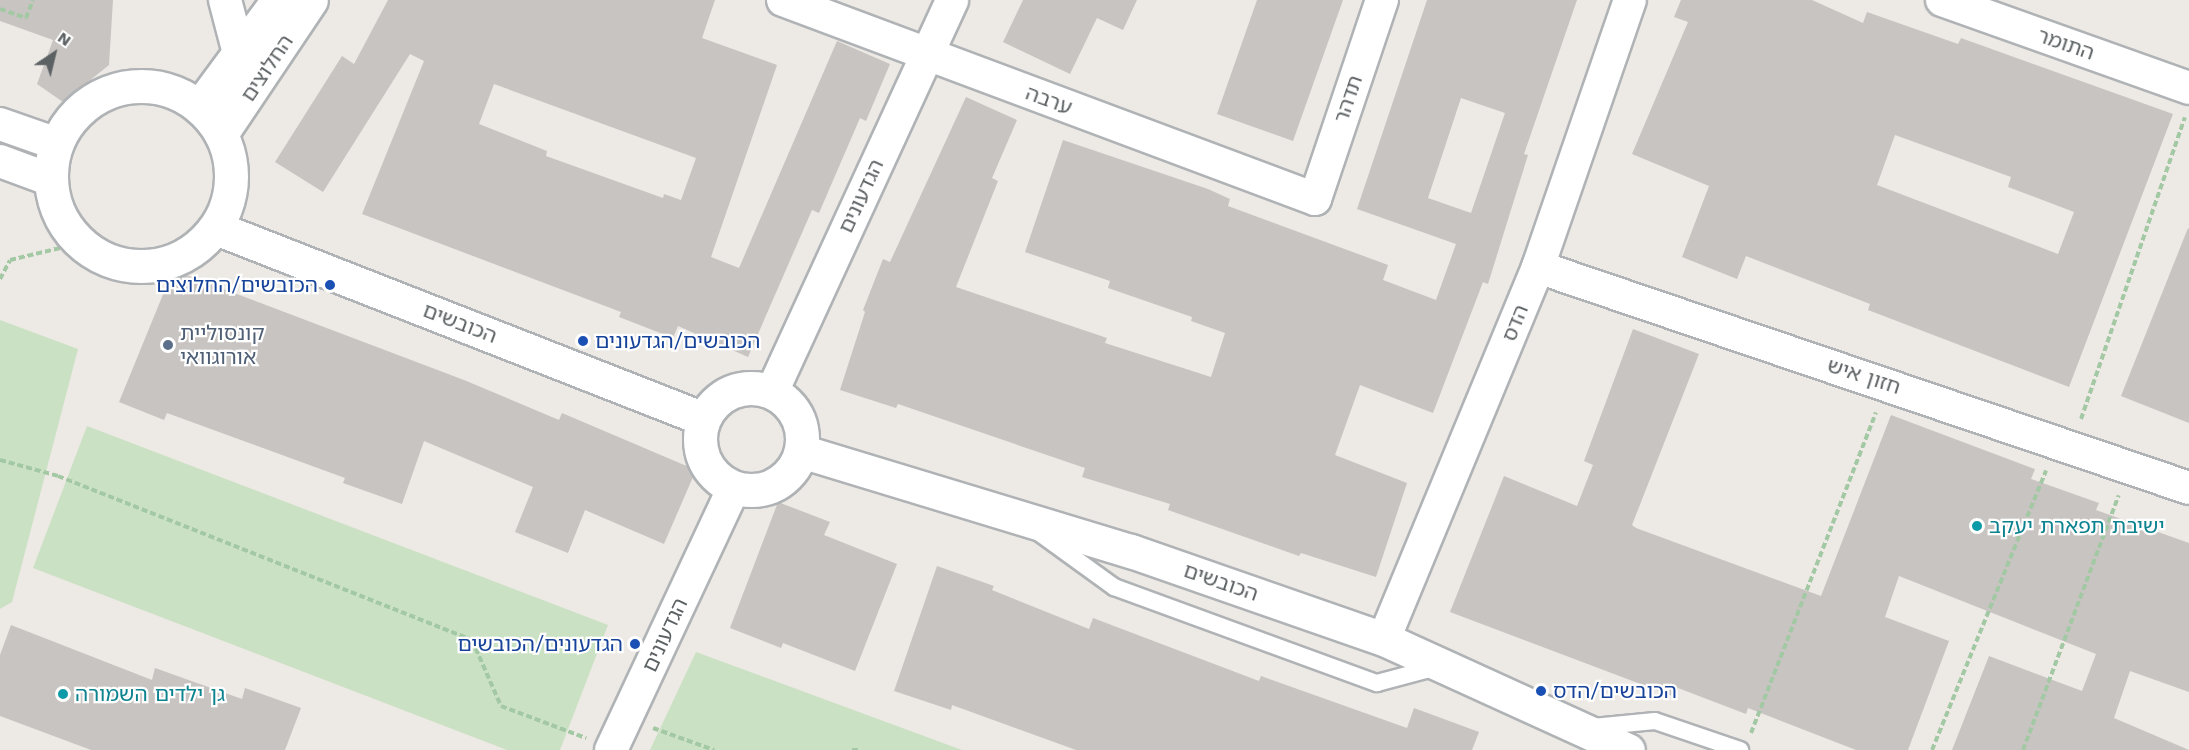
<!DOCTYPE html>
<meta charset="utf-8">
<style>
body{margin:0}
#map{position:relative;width:2189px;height:750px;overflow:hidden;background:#ede9e4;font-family:"Work Sans","Noto Sans Hebrew",sans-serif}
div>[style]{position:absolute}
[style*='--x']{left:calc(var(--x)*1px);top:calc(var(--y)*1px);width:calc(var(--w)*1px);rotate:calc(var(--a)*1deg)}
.green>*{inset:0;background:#cbe1c4}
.building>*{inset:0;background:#c8c4c1}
.path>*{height:4px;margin-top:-2px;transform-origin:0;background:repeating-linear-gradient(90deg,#a3c8a4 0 6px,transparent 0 9px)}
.roads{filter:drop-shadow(2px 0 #b0b3b5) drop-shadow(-2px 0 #b0b3b5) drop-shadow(0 2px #b0b3b5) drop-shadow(0 -2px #b0b3b5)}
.lane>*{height:16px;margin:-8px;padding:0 8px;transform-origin:8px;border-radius:8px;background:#fff}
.street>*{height:32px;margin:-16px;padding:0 16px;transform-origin:16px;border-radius:16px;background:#fff}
.secondary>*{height:33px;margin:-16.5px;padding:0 16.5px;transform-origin:16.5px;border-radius:16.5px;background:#fff}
.secondary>.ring{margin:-16.5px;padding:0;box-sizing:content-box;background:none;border:33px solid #fff;border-radius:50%}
.dots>*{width:16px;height:16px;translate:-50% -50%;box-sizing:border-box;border:3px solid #fff;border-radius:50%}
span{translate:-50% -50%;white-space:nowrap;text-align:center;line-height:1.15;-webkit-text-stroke:4.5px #fff;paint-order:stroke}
.street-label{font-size:21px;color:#5c6163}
.transit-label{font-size:21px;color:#164399}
.right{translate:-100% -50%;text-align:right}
.left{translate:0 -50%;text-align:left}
.service-label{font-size:21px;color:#4e5e75}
.culture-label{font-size:21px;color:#0d838f}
.north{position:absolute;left:24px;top:24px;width:60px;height:60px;-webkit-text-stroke:4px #fff;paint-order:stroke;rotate:35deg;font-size:16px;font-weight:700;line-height:24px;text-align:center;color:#5c6163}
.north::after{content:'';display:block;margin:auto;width:21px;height:27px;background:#5c6163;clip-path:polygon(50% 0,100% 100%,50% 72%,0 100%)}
</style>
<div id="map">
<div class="green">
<div style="clip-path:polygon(0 320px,78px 349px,12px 602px,0 609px)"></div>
<div style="clip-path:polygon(87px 426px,608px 625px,560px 750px,507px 750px,33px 568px)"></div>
<div style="clip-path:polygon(696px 652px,962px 750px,650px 750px)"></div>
</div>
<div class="building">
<div style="clip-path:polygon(0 0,113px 0,109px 65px,63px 102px,37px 84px,53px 40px,0 21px)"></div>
<div style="clip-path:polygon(evenodd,388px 0,715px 0,702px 38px,777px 65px,711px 257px,739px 268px,837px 41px,890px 64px,866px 121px,860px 118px,819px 213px,812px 210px,748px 357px,678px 326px,673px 338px,619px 317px,621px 312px,362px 214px,424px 61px,410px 54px,323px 192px,275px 162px,342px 56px,354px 64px,388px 0,494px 84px,696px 158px,681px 200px,664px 194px,663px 198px,546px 156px,547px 151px,479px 124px,494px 84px)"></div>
<div style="clip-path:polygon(1023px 0,1137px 0,1123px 30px,1097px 18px,1070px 74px,1003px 42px)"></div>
<div style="clip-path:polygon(1257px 0,1343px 0,1293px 141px,1217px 114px)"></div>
<div style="clip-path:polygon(evenodd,1427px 0,1577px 0,1524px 154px,1528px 155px,1488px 284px,1483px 282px,1433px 413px,1360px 385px,1335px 455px,1407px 483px,1376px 577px,1301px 553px,1299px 556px,1168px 510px,1170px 504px,1082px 477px,1085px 468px,898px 404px,896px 408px,840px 390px,865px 312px,863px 310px,883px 259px,890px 262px,966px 97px,1017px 120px,992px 178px,998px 181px,956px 287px,1107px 338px,1105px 343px,1211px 377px,1225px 333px,1191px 321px,1192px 317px,1108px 288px,1110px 281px,1025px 252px,1063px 140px,1208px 189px,1230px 199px,1228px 206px,1388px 265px,1383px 280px,1436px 300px,1456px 244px,1357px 209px,1427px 0,1461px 98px,1505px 113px,1471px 213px,1428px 198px,1461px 98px)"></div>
<div style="clip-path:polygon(evenodd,1681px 0,1812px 0,1863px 23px,1867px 12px,1958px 44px,1961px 38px,2173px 114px,2069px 387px,1868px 310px,1870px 304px,1746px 256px,1737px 279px,1682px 257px,1709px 186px,1632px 154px,1688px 22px,1674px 17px,1681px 0,1895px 135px,2011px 177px,2008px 187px,2074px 212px,2058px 254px,1877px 185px,1895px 135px)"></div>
<div style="clip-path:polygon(2188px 228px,2189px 229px,2189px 423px,2121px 396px)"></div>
<div style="clip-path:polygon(173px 270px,464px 380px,559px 420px,562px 413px,696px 470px,664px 544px,585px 510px,568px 553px,515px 532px,533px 487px,424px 441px,402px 504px,343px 483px,345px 478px,167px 413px,164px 420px,119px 402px)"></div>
<div style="clip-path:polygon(1633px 329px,1699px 354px,1632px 525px,1636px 528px,1821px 596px,1891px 415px,2035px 469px,2031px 479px,2099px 503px,2096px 510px,2189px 543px,2189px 692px,2130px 671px,2114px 718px,2189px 750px,1952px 750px,1989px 656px,2082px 691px,2096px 654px,1899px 576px,1885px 617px,1949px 641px,1908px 750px,1856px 750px,1748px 708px,1746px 714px,1678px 688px,1675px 697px,1450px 612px,1504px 476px,1577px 506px,1593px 465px,1584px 461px)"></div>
<div style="clip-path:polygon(778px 502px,830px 522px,824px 535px,897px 564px,855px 671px,783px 643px,781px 648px,730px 628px)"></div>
<div style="clip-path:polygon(937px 566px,994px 586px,992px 590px,1089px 629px,1093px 618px,1259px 681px,1261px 676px,1407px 728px,1414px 708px,1479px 732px,1472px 750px,1076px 750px,952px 705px,951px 710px,894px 691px)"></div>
<div style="clip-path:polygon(11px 625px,152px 680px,155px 668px,242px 699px,245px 688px,301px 708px,285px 750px,91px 750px,0 716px,0 655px)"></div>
</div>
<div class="path">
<div style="--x:0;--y:9;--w:28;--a:19"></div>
<div style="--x:26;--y:18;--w:19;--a:-69"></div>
<div style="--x:0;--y:279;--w:21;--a:-62"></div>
<div style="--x:10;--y:260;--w:73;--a:-13.5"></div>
<div style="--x:2081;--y:419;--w:319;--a:-71"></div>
<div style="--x:0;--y:460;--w:60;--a:15.4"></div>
<div style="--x:58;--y:476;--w:445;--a:21.6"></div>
<div style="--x:472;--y:640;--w:72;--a:66.3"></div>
<div style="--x:501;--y:706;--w:91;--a:20.6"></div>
<div style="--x:653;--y:728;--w:65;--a:19.8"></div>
<div style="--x:1751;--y:733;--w:344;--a:-68.7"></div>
<div style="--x:852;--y:750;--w:7;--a:0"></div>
<div style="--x:1932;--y:750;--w:302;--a:-67.8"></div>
<div style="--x:2023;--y:750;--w:272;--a:-69.4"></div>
</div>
<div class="roads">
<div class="lane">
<div style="--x:1038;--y:532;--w:94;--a:35.9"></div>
<div style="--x:1114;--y:587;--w:280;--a:20.1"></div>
<div style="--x:1377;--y:683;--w:62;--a:-14.9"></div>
<div style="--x:1593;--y:727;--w:62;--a:-5.5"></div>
<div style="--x:1655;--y:721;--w:90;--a:18.8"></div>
</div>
<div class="street">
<div style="--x:225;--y:0;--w:59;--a:75.3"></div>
<div style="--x:783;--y:0;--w:568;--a:20.51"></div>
<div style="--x:1315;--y:199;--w:210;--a:-71.4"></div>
<div style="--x:1942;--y:0;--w:262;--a:19.6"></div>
<div style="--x:0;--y:124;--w:60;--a:19.3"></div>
<div style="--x:0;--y:161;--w:54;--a:20.4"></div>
<div style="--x:1538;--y:267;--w:687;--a:18.75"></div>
<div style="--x:772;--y:392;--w:431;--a:-65.3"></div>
<div style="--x:1384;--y:639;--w:403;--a:-67.5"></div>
<div style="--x:1538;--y:267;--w:282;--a:-71"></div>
<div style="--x:611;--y:750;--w:290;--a:-64.9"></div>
</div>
<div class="secondary">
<div class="ring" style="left:51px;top:86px;width:147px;height:147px"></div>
<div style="--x:199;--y:107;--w:133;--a:-53.6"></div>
<div style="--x:221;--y:134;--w:161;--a:-56.1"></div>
<div style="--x:216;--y:228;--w:524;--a:21.38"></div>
<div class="ring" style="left:700px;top:388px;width:69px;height:69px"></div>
<div style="--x:801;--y:451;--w:345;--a:16.9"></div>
<div style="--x:1131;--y:551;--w:268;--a:19.2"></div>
<div style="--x:1384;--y:639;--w:268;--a:24.5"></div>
</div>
</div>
<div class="dots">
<div style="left:330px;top:285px;background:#1a4fb4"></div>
<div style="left:583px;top:341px;background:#1a4fb4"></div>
<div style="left:168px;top:345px;background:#5c6f8a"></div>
<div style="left:1977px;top:526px;background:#0f9aa8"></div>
<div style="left:635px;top:644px;background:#1a4fb4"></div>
<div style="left:1541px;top:691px;background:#1a4fb4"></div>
<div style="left:63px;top:694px;background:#0f9aa8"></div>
</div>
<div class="street-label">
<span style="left:2066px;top:44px;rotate:19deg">התומר</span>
<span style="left:267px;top:68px;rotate:-56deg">החלוצים</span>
<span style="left:1348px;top:99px;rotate:-71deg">תדהר</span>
<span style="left:1049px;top:100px;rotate:20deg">ערבה</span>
<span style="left:861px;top:196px;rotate:-65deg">הגדעונים</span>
<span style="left:460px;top:323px;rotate:21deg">הכובשים</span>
<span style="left:1515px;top:323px;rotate:-68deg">הדס</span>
<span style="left:1864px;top:376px;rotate:18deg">חזון איש</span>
<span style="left:1221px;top:582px;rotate:19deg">הכובשים</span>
<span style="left:665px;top:635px;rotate:-65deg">הגדעונים</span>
</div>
<div class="transit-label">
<span class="right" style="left:318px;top:285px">הכובשים/החלוצים</span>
<span class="left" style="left:595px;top:341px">הכובשים/הגדעונים</span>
<span class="right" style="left:623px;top:644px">הגדעונים/הכובשים</span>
<span class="left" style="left:1553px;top:691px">הכובשים/הדס</span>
</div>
<div class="service-label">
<span class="left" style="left:180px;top:345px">קונסוליית<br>אורוגוואי</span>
</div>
<div class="culture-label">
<span class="left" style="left:1989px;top:526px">ישיבת תפארת יעקב</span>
<span class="left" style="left:75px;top:694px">גן ילדים השמורה</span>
</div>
<div class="north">N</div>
</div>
